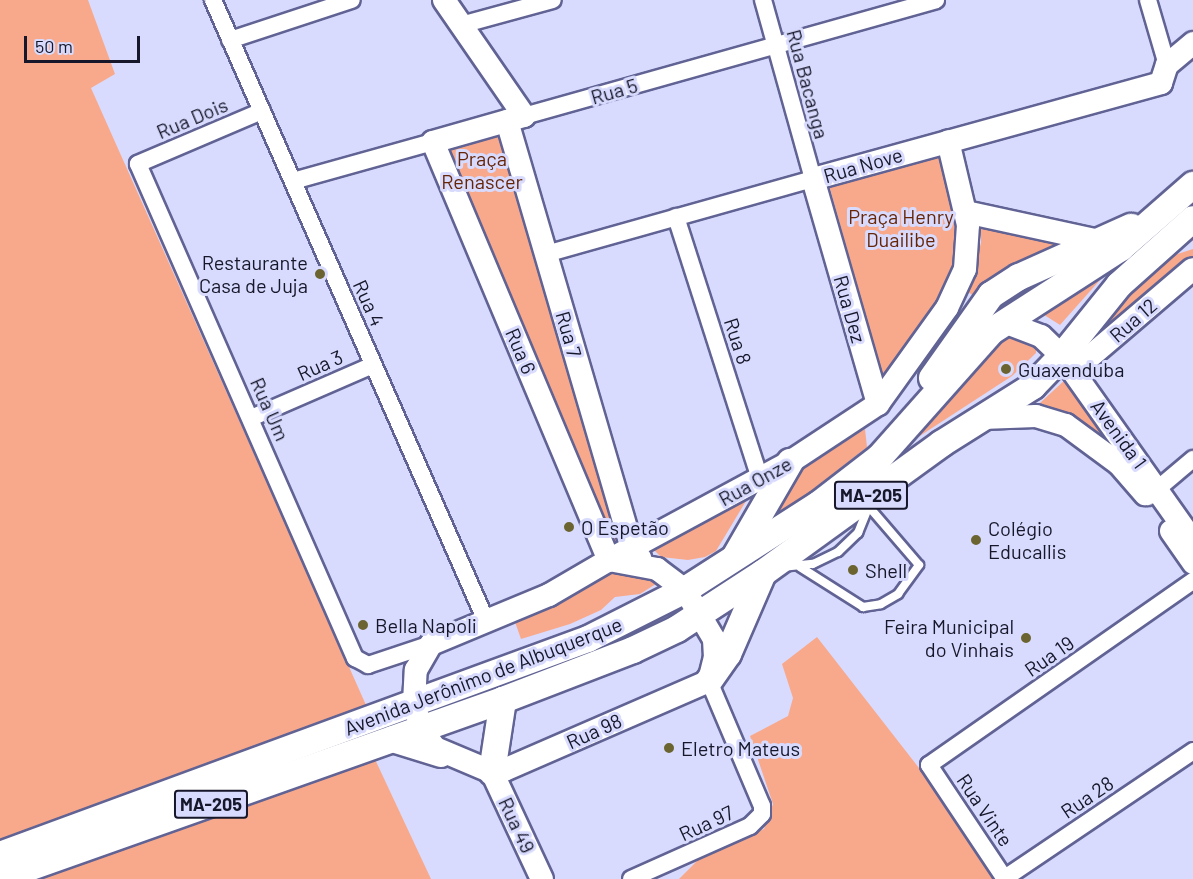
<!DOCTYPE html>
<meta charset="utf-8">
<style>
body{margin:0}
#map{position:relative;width:1193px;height:879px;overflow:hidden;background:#d8dbfd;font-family:Barlow,sans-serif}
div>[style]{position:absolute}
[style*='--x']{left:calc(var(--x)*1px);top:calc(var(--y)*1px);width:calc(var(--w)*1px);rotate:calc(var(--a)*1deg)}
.green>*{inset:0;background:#f9a98b}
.roads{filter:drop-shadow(2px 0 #616394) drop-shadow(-2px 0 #616394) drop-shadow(0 2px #616394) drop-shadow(0 -2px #616394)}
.lane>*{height:8px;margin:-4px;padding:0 4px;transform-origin:4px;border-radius:4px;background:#fff}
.street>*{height:16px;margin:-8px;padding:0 8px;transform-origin:8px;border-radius:8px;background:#fff}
.secondary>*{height:22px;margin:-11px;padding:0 11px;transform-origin:11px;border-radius:11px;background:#fff}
.primary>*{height:26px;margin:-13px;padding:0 13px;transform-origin:13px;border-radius:13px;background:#fff}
.dots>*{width:16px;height:16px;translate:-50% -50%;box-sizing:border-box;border:3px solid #d8dbfd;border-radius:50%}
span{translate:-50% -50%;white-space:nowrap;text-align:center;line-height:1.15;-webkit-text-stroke:6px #d8dbfd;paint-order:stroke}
.shield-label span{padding:2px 4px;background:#d8dbfd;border:2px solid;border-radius:4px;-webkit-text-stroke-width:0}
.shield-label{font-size:18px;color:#16172a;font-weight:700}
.street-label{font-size:20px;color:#16172a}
.park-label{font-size:20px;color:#662507}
.poi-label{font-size:20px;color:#16172a}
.right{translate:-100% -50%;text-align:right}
.left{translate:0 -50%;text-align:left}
.scale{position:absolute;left:24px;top:36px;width:116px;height:27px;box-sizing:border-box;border:3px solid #16172a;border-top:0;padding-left:8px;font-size:18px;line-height:21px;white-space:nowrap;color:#16172a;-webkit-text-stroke:4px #d8dbfd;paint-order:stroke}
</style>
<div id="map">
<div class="green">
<div style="clip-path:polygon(0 0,88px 0,115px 74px,91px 88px,366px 705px,0 840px)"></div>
<div style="clip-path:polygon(501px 126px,621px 542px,614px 546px,438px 147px)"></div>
<div style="clip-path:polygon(941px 154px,961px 222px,959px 255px,936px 307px,885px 385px,829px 185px)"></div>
<div style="clip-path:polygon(981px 222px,1066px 243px,1027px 259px,990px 283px,976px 298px,967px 291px,981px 243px)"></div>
<div style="clip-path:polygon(1193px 249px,1193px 259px,1084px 352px,1083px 340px,1162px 259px)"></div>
<div style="clip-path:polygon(1116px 262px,1060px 325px,1038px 311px)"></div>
<div style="clip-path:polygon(1014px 334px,1036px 345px,1036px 353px,1012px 376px,912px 441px,912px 436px,996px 342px)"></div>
<div style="clip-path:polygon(1066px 379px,1117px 451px,1082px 420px,1040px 403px)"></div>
<div style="clip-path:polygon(865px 429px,867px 447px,763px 529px,799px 467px)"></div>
<div style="clip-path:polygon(749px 496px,716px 551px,705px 557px,688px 560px,661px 557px,653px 549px,652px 546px)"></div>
<div style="clip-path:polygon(610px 571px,652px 577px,659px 582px,640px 594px,615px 597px,601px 610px,570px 624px,521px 639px,515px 622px)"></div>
<div style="clip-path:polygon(817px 637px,926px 777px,993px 879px,679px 879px,702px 856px,764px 829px,773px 804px,750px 736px,788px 716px,793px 698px,782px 664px)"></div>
<div style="clip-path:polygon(373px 755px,431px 879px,23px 879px)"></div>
</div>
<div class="roads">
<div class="lane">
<div style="--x:782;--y:567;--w:31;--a:-6"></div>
<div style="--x:813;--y:564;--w:28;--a:-26"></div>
<div style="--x:838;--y:552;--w:28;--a:-44"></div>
<div style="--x:858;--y:533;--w:31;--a:-68"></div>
<div style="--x:800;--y:567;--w:75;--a:32.4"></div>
<div style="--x:863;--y:607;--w:18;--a:-9"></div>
<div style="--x:881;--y:604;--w:20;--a:-30"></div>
<div style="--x:898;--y:594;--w:36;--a:-54"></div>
<div style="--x:919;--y:565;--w:75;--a:-130.7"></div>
</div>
<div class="street">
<div style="--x:213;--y:0;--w:681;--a:66.26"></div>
<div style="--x:1148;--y:0;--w:68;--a:73.7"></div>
<div style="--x:461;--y:25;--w:95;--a:-15.2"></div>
<div style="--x:230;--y:40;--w:128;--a:-18.2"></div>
<div style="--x:262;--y:111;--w:135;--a:156.9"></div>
<div style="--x:138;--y:164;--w:540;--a:66.29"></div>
<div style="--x:355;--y:658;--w:15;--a:28"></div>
<div style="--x:368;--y:665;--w:66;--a:-18.4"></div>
<div style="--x:524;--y:116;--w:428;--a:-15.7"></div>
<div style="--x:293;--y:181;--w:145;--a:-15.6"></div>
<div style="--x:676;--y:217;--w:274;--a:72.2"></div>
<div style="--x:546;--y:254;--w:277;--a:-15.7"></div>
<div style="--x:813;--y:179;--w:186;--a:-105.6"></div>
<div style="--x:251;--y:418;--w:133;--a:-23.5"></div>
<div style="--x:1148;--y:497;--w:59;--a:-40.2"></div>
<div style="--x:1005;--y:878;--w:227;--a:-34"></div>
<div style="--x:631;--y:879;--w:130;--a:-24"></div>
<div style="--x:750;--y:826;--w:17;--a:-45"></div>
<div style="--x:762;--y:814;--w:8;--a:-90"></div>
<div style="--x:762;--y:806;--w:136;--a:-113"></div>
<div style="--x:1005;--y:879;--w:137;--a:-123.7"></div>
<div style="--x:929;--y:765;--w:322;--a:-34.9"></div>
</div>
<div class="secondary">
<div style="--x:444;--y:0;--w:141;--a:55.4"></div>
<div style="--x:524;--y:116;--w:95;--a:164.1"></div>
<div style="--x:433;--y:142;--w:454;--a:67.2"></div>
<div style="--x:507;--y:121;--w:445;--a:73.7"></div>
<div style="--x:632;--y:548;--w:13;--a:51"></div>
<div style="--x:966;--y:212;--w:136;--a:12.3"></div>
<div style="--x:1004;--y:322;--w:40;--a:21"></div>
<div style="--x:1041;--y:336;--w:29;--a:44"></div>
<div style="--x:1062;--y:356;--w:227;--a:54.7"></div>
<div style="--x:1073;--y:371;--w:157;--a:-40.4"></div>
<div style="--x:878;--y:404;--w:234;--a:-106.1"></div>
<div style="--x:813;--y:179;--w:361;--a:-15.4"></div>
<div style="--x:1161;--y:83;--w:19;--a:-72"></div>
<div style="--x:1167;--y:65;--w:34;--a:-40"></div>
<div style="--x:982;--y:418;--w:54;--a:-2.1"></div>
<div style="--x:1036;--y:416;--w:31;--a:17"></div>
<div style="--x:1066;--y:425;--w:66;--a:36.3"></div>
<div style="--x:1119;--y:464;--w:40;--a:49"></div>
<div style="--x:1171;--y:531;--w:39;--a:55"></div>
<div style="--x:609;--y:560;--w:49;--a:10.6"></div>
<div style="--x:657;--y:569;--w:35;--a:37"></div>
<div style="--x:685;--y:590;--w:57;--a:59.4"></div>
<div style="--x:714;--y:639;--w:18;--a:87"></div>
<div style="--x:715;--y:657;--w:25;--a:104"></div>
<div style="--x:709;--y:681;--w:223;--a:156.5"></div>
<div style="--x:504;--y:770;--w:12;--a:171"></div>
<div style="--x:492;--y:772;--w:62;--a:-157.2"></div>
<div style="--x:435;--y:748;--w:24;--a:-126"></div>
<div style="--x:421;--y:729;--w:27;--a:-105"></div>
<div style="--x:414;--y:703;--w:33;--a:-87"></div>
<div style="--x:416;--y:670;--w:30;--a:-60"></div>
<div style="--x:431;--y:644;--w:128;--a:-22.6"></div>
<div style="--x:549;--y:595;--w:69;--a:-30.3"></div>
<div style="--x:609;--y:560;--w:206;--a:-28.4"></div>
<div style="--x:790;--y:462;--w:105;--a:-33.4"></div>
<div style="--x:878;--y:404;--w:118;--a:-54.3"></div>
<div style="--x:947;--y:308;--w:43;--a:-65.2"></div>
<div style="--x:965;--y:269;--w:44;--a:-86.1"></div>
<div style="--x:968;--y:225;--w:86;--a:-103.4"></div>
<div style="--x:492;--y:772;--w:118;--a:65"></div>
</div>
<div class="primary">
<div style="--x:932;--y:378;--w:102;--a:-54.6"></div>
<div style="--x:991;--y:295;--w:33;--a:-33"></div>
<div style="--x:1019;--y:277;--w:123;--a:-24.1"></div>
<div style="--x:735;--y:557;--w:110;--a:-59.9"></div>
<div style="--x:709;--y:681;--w:33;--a:-55"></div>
<div style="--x:728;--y:654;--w:88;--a:-66.6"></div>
<div style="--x:393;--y:739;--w:50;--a:17.4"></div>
<div style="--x:492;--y:772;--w:73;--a:-81.3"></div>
<div style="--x:0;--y:855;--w:626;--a:-20.17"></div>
<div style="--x:588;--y:639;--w:109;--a:-26.8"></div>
<div style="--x:685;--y:590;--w:159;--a:-32.7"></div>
<div style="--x:819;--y:504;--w:77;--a:-37.6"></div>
<div style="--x:880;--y:457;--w:169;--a:-48.4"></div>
<div style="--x:992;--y:331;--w:153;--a:-32.8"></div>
<div style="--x:1121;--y:248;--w:96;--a:-41.2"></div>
<div style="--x:0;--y:878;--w:534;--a:-19.49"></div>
<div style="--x:503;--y:700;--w:139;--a:-21"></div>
<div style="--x:633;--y:650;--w:49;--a:-25.5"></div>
<div style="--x:677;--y:629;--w:103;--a:-33.1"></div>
<div style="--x:763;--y:573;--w:220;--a:-35.9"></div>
<div style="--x:941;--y:444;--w:109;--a:-32.2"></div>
<div style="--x:1033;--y:386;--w:42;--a:-46"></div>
<div style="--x:1062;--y:356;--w:91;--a:-51.2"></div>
<div style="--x:1119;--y:285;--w:99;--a:-41.7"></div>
</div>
</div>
<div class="dots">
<div style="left:320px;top:274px;background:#6b6430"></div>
<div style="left:1006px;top:369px;background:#6b6430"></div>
<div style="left:569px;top:527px;background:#6b6430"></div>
<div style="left:976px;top:540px;background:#6b6430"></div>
<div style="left:853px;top:570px;background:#6b6430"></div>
<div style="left:363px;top:625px;background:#6b6430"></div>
<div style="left:1026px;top:638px;background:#6b6430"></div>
<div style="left:669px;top:748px;background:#6b6430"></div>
</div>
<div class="shield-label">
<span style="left:871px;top:495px">MA-205</span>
<span style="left:211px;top:804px">MA-205</span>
</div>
<div class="street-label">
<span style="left:808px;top:84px;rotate:75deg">Rua Bacanga</span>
<span style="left:614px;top:91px;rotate:-16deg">Rua 5</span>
<span style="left:192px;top:118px;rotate:-23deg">Rua Dois</span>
<span style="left:863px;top:165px;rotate:-16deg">Rua Nove</span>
<span style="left:369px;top:303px;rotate:66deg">Rua 4</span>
<span style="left:850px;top:309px;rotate:74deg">Rua Dez</span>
<span style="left:1133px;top:320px;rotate:-41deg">Rua 12</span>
<span style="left:569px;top:334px;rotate:74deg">Rua 7</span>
<span style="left:738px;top:341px;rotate:72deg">Rua 8</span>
<span style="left:521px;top:351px;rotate:67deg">Rua 6</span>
<span style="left:320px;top:365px;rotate:-24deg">Rua 3</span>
<span style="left:270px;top:409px;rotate:66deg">Rua Um</span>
<span style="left:1119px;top:434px;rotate:54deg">Avenida 1</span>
<span style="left:755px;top:481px;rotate:-29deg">Rua Onze</span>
<span style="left:1049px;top:656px;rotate:-35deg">Rua 19</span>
<span style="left:483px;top:676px;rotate:-21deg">Avenida Jerônimo de Albuquerque</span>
<span style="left:594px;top:731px;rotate:-24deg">Rua 98</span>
<span style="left:1087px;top:797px;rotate:-34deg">Rua 28</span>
<span style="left:985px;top:810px;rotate:56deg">Rua Vinte</span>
<span style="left:706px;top:823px;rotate:-25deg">Rua 97</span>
<span style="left:517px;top:825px;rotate:65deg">Rua 49</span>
</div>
<div class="park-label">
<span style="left:482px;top:170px">Praça<br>Renascer</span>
<span style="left:901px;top:228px">Praça Henry<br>Duailibe</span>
</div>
<div class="poi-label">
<span class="right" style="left:308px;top:274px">Restaurante<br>Casa de Juja</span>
<span class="left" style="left:1018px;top:369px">Guaxenduba</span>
<span class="left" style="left:581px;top:527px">O Espetão</span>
<span class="left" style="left:988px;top:540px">Colégio<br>Educallis</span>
<span class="left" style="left:865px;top:570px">Shell</span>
<span class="left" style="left:375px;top:625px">Bella Napoli</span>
<span class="right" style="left:1014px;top:638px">Feira Municipal<br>do Vinhais</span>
<span class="left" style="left:681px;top:748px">Eletro Mateus</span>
</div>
<div class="scale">50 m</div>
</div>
